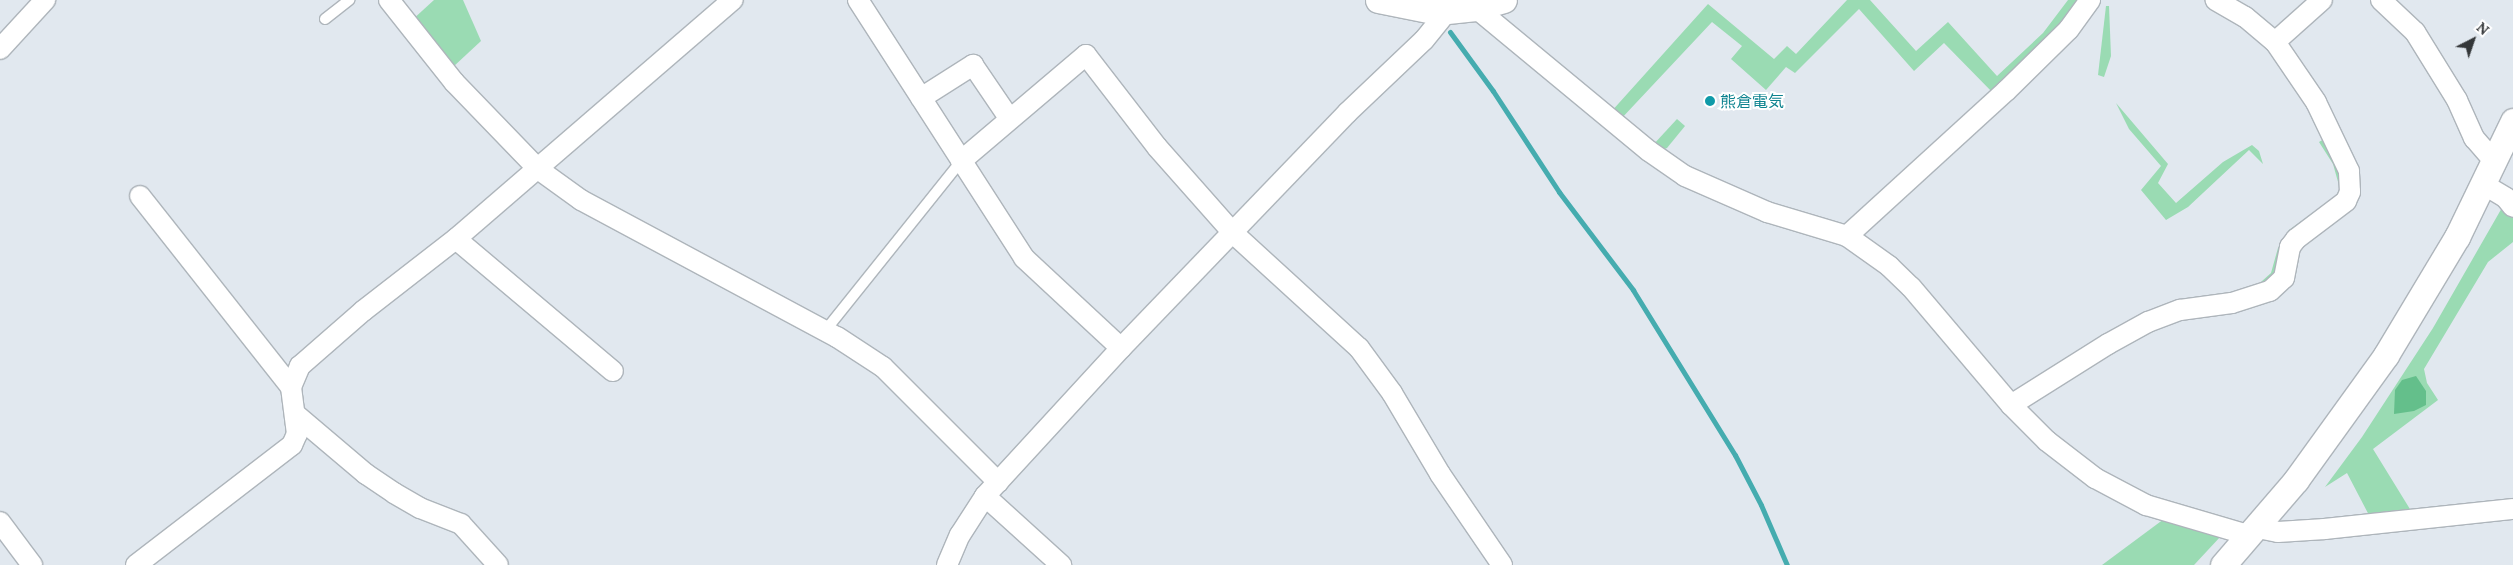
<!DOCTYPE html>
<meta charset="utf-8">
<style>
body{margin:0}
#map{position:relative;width:2513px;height:565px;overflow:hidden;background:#e1e8ef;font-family:Lora,"Noto Sans JP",serif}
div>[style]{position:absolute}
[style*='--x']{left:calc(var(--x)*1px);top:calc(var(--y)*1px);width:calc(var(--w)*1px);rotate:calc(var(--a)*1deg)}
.green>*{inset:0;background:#9adbb3}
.forest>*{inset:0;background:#64bf8b}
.stream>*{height:5px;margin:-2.5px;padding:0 2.5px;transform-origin:2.5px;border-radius:2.5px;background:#45acaf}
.roads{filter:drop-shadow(1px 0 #aeb5bb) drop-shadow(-1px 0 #aeb5bb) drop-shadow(0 1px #aeb5bb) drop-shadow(0 -1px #aeb5bb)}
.service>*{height:10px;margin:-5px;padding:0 5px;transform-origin:5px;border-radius:5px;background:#fff}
.minor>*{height:20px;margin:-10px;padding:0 10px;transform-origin:10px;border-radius:10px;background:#fff}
.tertiary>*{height:25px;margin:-12.5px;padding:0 12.5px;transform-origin:12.5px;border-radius:12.5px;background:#fff}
.dots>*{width:14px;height:14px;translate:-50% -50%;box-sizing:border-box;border:2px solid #fff;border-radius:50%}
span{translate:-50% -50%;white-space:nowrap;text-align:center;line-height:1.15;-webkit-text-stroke:4px #fff;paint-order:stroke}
.culture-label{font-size:16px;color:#0d838f}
.left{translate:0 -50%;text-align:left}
.north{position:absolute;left:2448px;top:15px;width:50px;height:50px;-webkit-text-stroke:4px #fff;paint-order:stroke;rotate:41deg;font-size:14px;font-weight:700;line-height:20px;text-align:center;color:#343739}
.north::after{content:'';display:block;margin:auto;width:18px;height:22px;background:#343739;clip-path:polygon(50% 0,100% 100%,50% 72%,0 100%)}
</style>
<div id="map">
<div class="green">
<div style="clip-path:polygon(434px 0,463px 0,481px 41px,453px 67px,411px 21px)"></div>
<div style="clip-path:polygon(1847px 0,1870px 0,1916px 51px,1948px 22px,1997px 76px,2043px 33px,2068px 0,2083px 0,1994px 94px,1944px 43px,1914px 71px,1859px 9px,1795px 73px,1786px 67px,1766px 90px,1731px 59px,1742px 46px,1712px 22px,1620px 120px,1610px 113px,1708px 4px,1774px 59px,1787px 46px,1796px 54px)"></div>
<div style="clip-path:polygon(2106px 6px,2109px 6px,2111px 56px,2104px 77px,2098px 75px)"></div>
<div style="clip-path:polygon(2116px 103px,2168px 164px,2158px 183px,2176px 203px,2223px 162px,2252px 145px,2259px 151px,2263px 164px,2249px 150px,2188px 207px,2166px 220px,2141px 190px,2161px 166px,2129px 129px)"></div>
<div style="clip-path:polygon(1677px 119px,1685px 126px,1667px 148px,1662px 150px,1653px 145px)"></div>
<div style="clip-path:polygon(2324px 139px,2345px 187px,2277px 275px,2252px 290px,2271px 273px,2278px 248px,2289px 230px,2335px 197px,2340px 189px,2333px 164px,2319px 142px)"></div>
<div style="clip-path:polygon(2503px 206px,2513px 215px,2513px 242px,2488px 262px,2424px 369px,2427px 383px,2438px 400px,2373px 449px,2413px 514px,2371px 519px,2347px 473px,2325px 487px,2362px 437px,2433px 328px)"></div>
<div style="clip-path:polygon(2164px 519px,2221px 536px,2194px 565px,2102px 565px)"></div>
</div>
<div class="forest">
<div style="clip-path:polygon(2416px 376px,2426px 391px,2426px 405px,2414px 411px,2394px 414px,2395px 390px,2402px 380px)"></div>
</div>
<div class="stream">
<div style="--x:1450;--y:32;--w:73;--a:53.9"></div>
<div style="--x:1493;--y:91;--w:121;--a:56.8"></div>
<div style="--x:1559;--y:192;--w:123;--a:52.9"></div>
<div style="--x:1633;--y:290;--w:194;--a:58.3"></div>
<div style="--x:1735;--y:455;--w:56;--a:62.5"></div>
<div style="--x:1761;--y:505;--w:65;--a:66.6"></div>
</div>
<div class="roads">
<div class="service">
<div style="--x:325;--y:19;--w:31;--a:-38"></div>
<div style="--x:825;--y:331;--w:218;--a:-51.3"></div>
</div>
<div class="minor">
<div style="--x:389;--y:0;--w:105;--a:51.6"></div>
<div style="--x:454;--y:82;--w:121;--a:46"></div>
<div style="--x:538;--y:169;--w:53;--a:35.8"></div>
<div style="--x:581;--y:200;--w:290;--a:28.2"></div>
<div style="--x:837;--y:337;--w:55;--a:33.1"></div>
<div style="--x:883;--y:367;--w:163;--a:45"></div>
<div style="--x:858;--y:0;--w:307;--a:57.2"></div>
<div style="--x:1024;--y:258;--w:132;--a:42.9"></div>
<div style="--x:2381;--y:0;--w:47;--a:43.3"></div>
<div style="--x:2415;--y:32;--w:80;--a:58.3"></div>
<div style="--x:2457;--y:100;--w:42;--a:65.9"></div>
<div style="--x:2474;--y:138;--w:30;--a:49"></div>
<div style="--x:1476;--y:8;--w:224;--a:39.6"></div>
<div style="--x:1649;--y:151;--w:44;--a:34.8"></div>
<div style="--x:1685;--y:176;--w:90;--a:23.7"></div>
<div style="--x:1767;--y:212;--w:84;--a:16.7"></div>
<div style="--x:1847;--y:236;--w:52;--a:35.5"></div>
<div style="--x:1889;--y:266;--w:30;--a:44"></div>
<div style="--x:1911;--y:287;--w:155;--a:49.7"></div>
<div style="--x:2011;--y:405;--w:51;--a:45"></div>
<div style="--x:2047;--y:441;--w:61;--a:37.6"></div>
<div style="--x:2095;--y:478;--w:58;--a:27.9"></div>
<div style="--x:2146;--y:505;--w:109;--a:16.4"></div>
<div style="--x:2275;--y:42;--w:63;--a:-41.8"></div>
<div style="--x:0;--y:49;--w:67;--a:-47.4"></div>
<div style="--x:921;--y:98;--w:62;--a:-32.4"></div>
<div style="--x:973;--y:65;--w:64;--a:55.8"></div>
<div style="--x:961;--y:161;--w:164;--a:-40.3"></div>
<div style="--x:1086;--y:55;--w:116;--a:52.3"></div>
<div style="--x:1157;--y:147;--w:115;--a:48.5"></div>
<div style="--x:1233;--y:233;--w:171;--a:42.4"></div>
<div style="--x:1359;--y:348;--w:56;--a:53.7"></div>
<div style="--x:1392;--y:393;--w:94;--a:59.3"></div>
<div style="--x:1440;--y:474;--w:110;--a:55.7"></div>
<div style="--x:2483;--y:184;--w:27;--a:31"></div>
<div style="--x:2506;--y:198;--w:11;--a:52"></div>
<div style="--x:140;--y:196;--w:243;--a:51.7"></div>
<div style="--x:1847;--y:236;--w:215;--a:-42.4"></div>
<div style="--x:2006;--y:91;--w:88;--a:-44.5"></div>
<div style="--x:2069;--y:29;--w:36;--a:-54"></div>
<div style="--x:456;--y:239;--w:205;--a:40.1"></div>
<div style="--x:2011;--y:405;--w:115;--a:-32.2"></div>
<div style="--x:2108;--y:344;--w:46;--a:-28.8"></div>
<div style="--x:2148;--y:322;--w:34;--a:-21"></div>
<div style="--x:2180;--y:310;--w:52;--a:-7.7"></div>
<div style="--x:2232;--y:303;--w:40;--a:-18"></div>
<div style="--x:2270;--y:291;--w:19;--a:-43"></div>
<div style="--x:2284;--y:278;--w:32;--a:-79"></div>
<div style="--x:2290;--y:247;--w:10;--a:-53"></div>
<div style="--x:2296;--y:239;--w:63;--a:-37.2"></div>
<div style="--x:2346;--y:201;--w:10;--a:-66"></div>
<div style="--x:2350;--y:192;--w:21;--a:-93"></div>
<div style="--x:2349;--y:171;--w:76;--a:-115.6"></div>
<div style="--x:2316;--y:102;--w:73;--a:-124.3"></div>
<div style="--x:2275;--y:42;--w:39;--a:-140"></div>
<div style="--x:2245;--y:17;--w:34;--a:-150"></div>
<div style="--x:295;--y:414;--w:93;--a:40.2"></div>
<div style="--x:366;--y:474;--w:34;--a:34"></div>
<div style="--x:394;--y:493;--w:30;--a:30"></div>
<div style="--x:420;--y:508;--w:44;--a:21.3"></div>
<div style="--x:461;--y:524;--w:55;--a:47.9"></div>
<div style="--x:985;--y:496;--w:103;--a:42.2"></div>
<div style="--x:0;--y:522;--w:54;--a:53.3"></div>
<div style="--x:2258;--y:528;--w:20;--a:11"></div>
<div style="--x:2278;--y:532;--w:47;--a:-3.7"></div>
<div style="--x:2325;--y:529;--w:189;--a:-6.1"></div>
<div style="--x:136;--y:565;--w:197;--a:-37.6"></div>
<div style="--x:292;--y:445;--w:12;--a:-66"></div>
<div style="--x:297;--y:434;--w:47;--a:-97.3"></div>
<div style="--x:291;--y:387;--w:23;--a:-67"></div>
<div style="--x:300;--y:366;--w:84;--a:-41.1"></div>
<div style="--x:363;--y:311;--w:120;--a:-37.9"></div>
<div style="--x:458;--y:237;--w:363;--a:-40.8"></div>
<div style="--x:947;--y:565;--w:33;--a:-67"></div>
<div style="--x:960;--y:535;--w:46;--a:-57.3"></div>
<div style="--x:985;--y:496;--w:201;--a:-47.4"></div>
<div style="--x:1121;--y:348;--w:326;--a:-46.1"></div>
<div style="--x:1347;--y:113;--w:106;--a:-43.5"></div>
<div style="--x:1424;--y:40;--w:36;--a:-51"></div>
</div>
<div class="tertiary">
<div style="--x:1378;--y:0;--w:61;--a:11.3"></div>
<div style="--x:1438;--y:12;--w:38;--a:-6"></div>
<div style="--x:1476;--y:8;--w:29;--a:-16"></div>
<div style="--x:2223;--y:565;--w:112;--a:-49.3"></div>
<div style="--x:2296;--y:480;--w:154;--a:-54.2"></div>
<div style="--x:2386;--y:355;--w:138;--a:-59"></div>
<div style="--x:2457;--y:237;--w:129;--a:-64.2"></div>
</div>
</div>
<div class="dots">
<div style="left:1710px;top:101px;background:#0f9aa8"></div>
</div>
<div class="culture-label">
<span class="left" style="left:1720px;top:101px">熊倉電気</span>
</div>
<div class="north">N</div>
</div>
